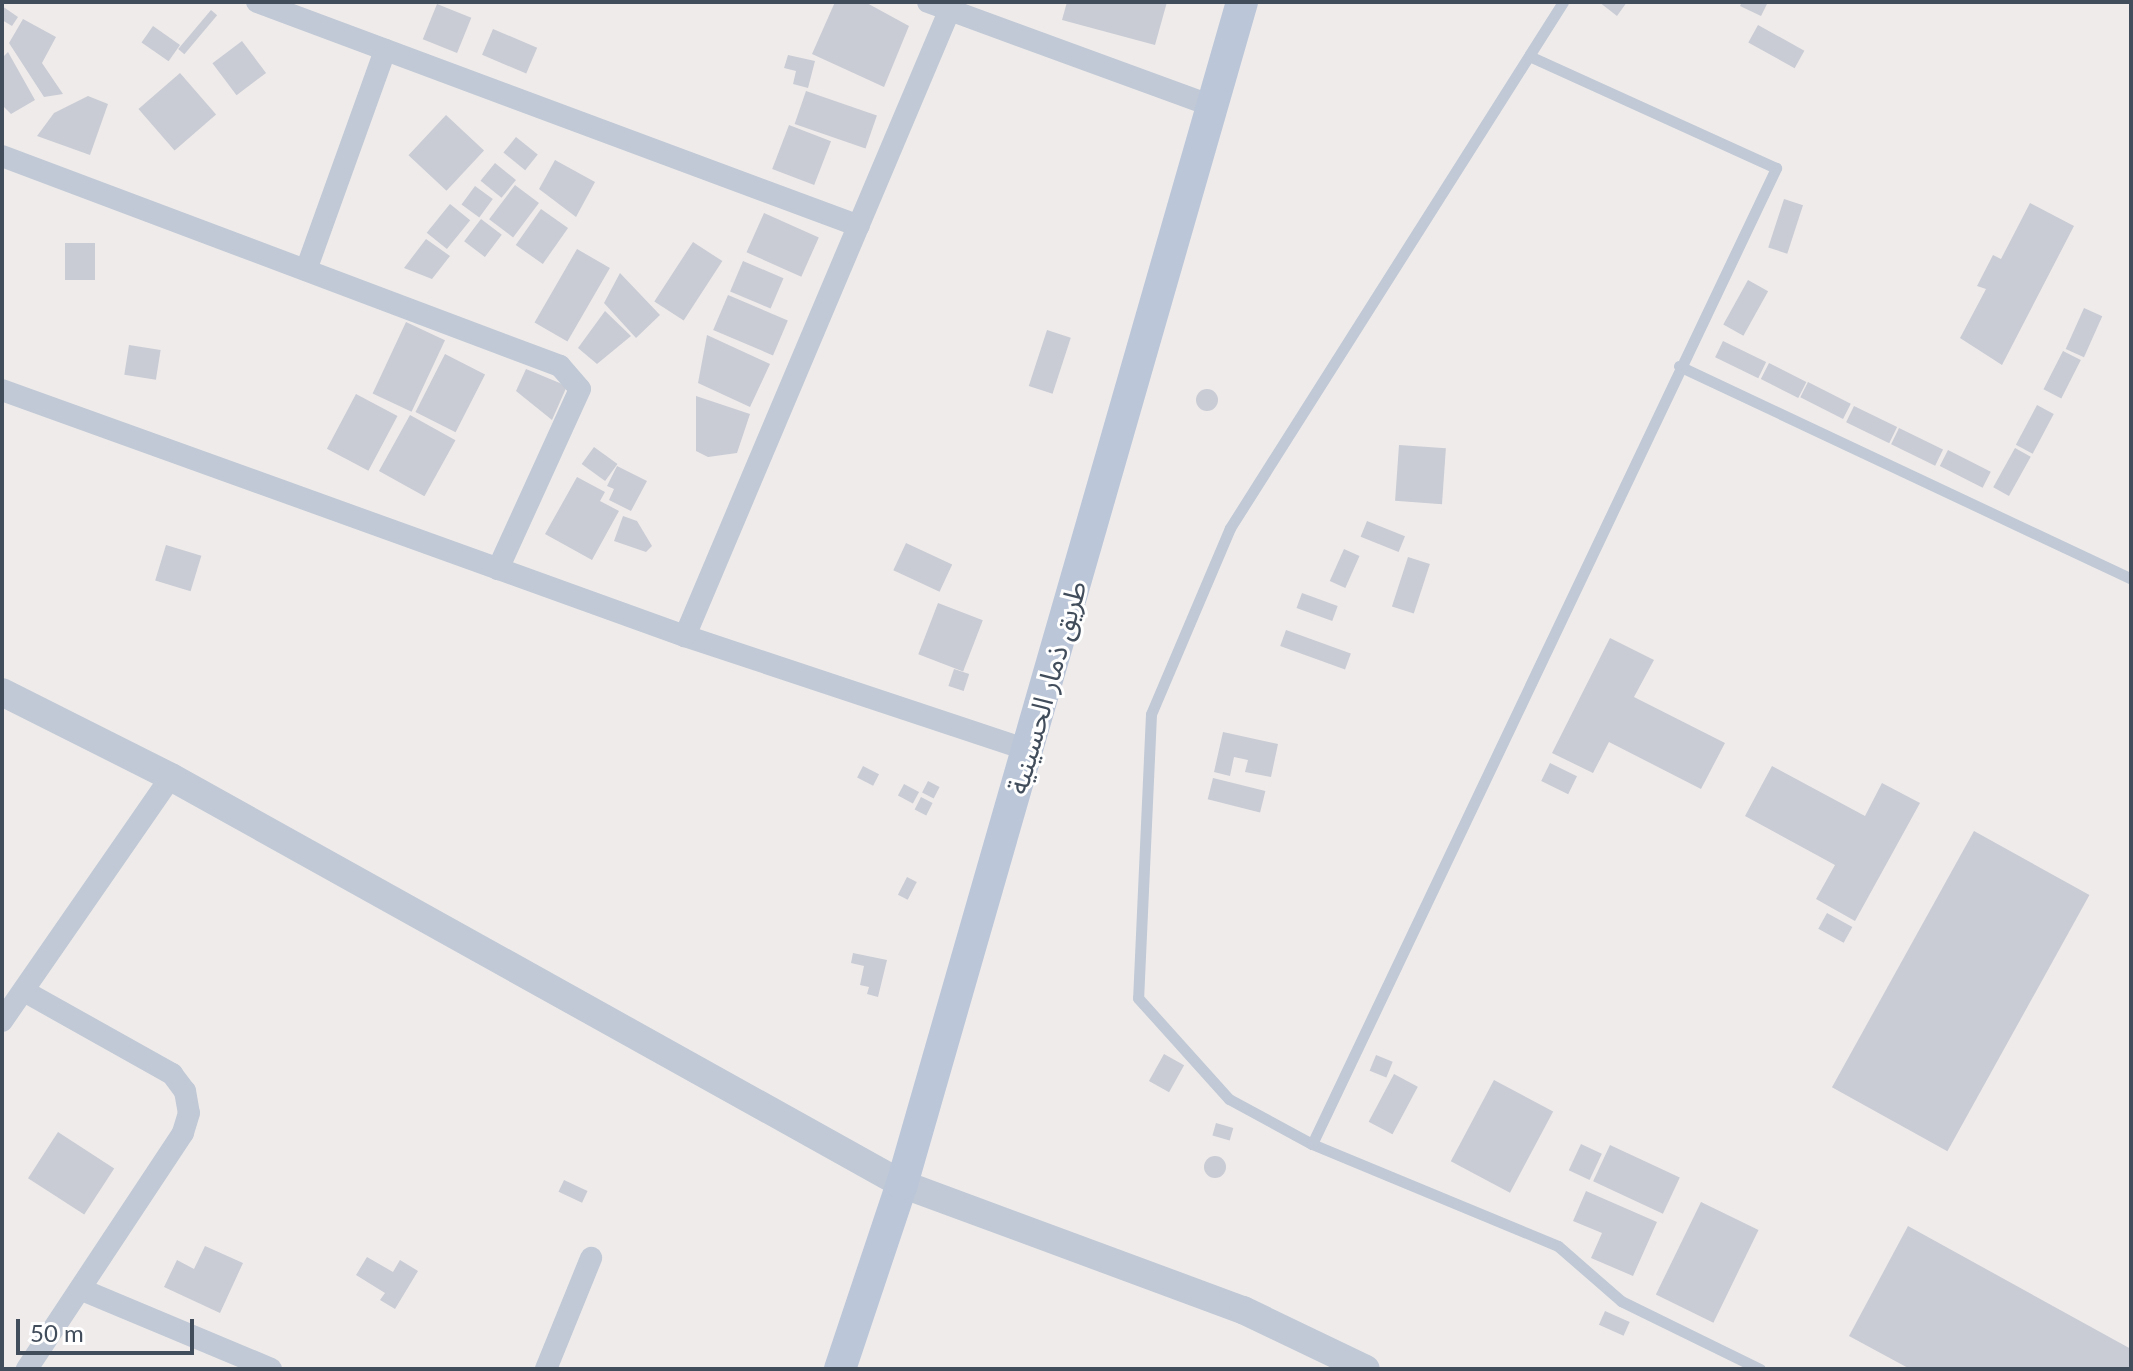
<!DOCTYPE html>
<meta charset="utf-8">
<style>
body{margin:0}
#map{position:relative;width:2133px;height:1371px;overflow:hidden;background:#efebeb;font-family:Lato,"Noto Sans Arabic",sans-serif}
div>[style]{position:absolute}
[style*='--x']{left:calc(var(--x)*1px);top:calc(var(--y)*1px);width:calc(var(--w)*1px);rotate:calc(var(--a)*1deg)}
.building>*{inset:0;background:#c9ccd4;transform-origin:0 0}
.round{border-radius:50%}
.service>*{height:11px;margin:-5.5px;padding:0 5.5px;transform-origin:5.5px;border-radius:5.5px;background:#c0c9d5}
.minor>*{height:22px;margin:-11px;padding:0 11px;transform-origin:11px;border-radius:11px;background:#c0c9d5}
.tertiary>*{height:28px;margin:-14px;padding:0 14px;transform-origin:14px;border-radius:14px;background:#c0c9d5}
.secondary>*{height:32px;margin:-16px;padding:0 16px;transform-origin:16px;border-radius:16px;background:#bbc6d8}
span{translate:-50% -50%;white-space:nowrap;text-align:center;line-height:1.15;-webkit-text-stroke:6px #fff;paint-order:stroke}
.street-label{font-size:28px;color:#424d5b}
.frame{position:absolute;inset:0;border:4px solid #424d5b;pointer-events:none}
.scale{position:absolute;left:16px;top:1319px;width:178px;height:36px;box-sizing:border-box;border:4px solid #424d5b;border-top:0;padding-left:10px;font-size:24px;line-height:28px;white-space:nowrap;color:#424d5b;-webkit-text-stroke:6px #fff;paint-order:stroke}
</style>
<div id="map">
<div class="building">
<div style="clip-path:polygon(835px 2px,865px 2px,909px 26px,884px 87px,812px 54px)"></div>
<div style="clip-path:polygon(1067px 2px,1167px 2px,1155px 45px,1062px 20px)"></div>
<div style="clip-path:polygon(1599px 2px,1627px 2px,1617px 16px)"></div>
<div style="clip-path:polygon(1742px 2px,1768px 2px,1761px 16px,1740px 6px)"></div>
<div style="left:437px;top:4px;width:37px;height:38px;rotate:22deg"></div>
<div style="clip-path:polygon(2px 6px,18px 17px,12px 26px,2px 20px)"></div>
<div style="left:211px;top:10px;width:8px;height:51px;rotate:40deg"></div>
<div style="clip-path:polygon(23px 19px,56px 37px,42px 63px,63px 94px,44px 97px,9px 43px)"></div>
<div style="left:1758px;top:25px;width:53px;height:20px;rotate:29deg"></div>
<div style="left:153px;top:26px;width:33px;height:20px;rotate:35deg"></div>
<div style="left:493px;top:29px;width:48px;height:28px;rotate:23deg"></div>
<div style="left:242px;top:41px;width:40px;height:37px;rotate:53deg"></div>
<div style="clip-path:polygon(8px 52px,35px 100px,11px 114px,2px 105px,2px 58px)"></div>
<div style="clip-path:polygon(788px 55px,815px 61px,808px 88px,793px 84px,796px 71px,784px 68px)"></div>
<div style="left:180px;top:73px;width:55px;height:55px;rotate:49deg"></div>
<div style="left:806px;top:91px;width:75px;height:35px;rotate:19deg"></div>
<div style="clip-path:polygon(88px 96px,108px 104px,90px 155px,37px 136px,54px 113px)"></div>
<div style="left:446px;top:115px;width:52px;height:55px;rotate:43deg"></div>
<div style="left:789px;top:125px;width:45px;height:47px;rotate:21deg"></div>
<div style="left:516px;top:137px;width:28px;height:20px;rotate:39deg"></div>
<div style="clip-path:polygon(555px 160px,595px 182px,576px 217px,539px 189px)"></div>
<div style="left:495px;top:163px;width:27px;height:23px;rotate:39deg"></div>
<div style="left:515px;top:185px;width:30px;height:43px;rotate:37deg"></div>
<div style="left:475px;top:186px;width:22px;height:23px;rotate:36deg"></div>
<div style="left:1784px;top:199px;width:20px;height:51px;rotate:18deg"></div>
<div style="clip-path:polygon(2030px 203px,2074px 226px,2002px 365px,1960px 338px,1986px 289px,1977px 286px,1993px 255px,2001px 259px)"></div>
<div style="left:450px;top:204px;width:26px;height:37px;rotate:39deg"></div>
<div style="left:541px;top:209px;width:33px;height:44px;rotate:35deg"></div>
<div style="left:764px;top:213px;width:60px;height:43px;rotate:24deg"></div>
<div style="left:481px;top:219px;width:26px;height:28px;rotate:37deg"></div>
<div style="clip-path:polygon(426px 239px,450px 256px,432px 279px,404px 268px)"></div>
<div style="left:693px;top:242px;width:35px;height:71px;rotate:33deg"></div>
<div style="left:65px;top:243px;width:30px;height:37px"></div>
<div style="left:577px;top:249px;width:38px;height:85px;rotate:30deg"></div>
<div style="left:743px;top:261px;width:44px;height:33px;rotate:23deg"></div>
<div style="clip-path:polygon(620px 273px,660px 315px,636px 338px,604px 303px)"></div>
<div style="left:1748px;top:280px;width:23px;height:51px;rotate:29deg"></div>
<div style="left:728px;top:295px;width:65px;height:38px;rotate:23deg"></div>
<div style="left:2084px;top:308px;width:20px;height:45px;rotate:24deg"></div>
<div style="clip-path:polygon(605px 311px,631px 336px,597px 364px,578px 348px)"></div>
<div style="left:406px;top:322px;width:43px;height:79px;rotate:25deg"></div>
<div style="left:1047px;top:330px;width:25px;height:59px;rotate:18deg"></div>
<div style="clip-path:polygon(707px 335px,770px 364px,750px 407px,698px 383px)"></div>
<div style="left:1723px;top:341px;width:48px;height:18px;rotate:26deg"></div>
<div style="left:129px;top:345px;width:32px;height:30px;rotate:9deg"></div>
<div style="left:2063px;top:351px;width:20px;height:43px;rotate:27deg"></div>
<div style="left:445px;top:354px;width:45px;height:65px;rotate:27deg"></div>
<div style="left:1769px;top:363px;width:42px;height:18px;rotate:27deg"></div>
<div style="clip-path:polygon(526px 369px,567px 386px,552px 420px,516px 391px)"></div>
<div style="left:1808px;top:382px;width:48px;height:17px;rotate:27deg"></div>
<div class="round" style="left:1196px;top:389px;width:22px;height:22px"></div>
<div style="left:356px;top:394px;width:47px;height:62px;rotate:28deg"></div>
<div style="clip-path:polygon(696px 396px,750px 414px,737px 453px,708px 457px,696px 451px)"></div>
<div style="left:2037px;top:405px;width:19px;height:45px;rotate:28deg"></div>
<div style="left:1854px;top:406px;width:48px;height:18px;rotate:26deg"></div>
<div style="left:410px;top:415px;width:52px;height:64px;rotate:29deg"></div>
<div style="left:1899px;top:428px;width:49px;height:18px;rotate:26deg"></div>
<div style="left:1399px;top:445px;width:47px;height:56px;rotate:4deg"></div>
<div style="left:594px;top:447px;width:29px;height:21px;rotate:36deg"></div>
<div style="left:2015px;top:448px;width:18px;height:45px;rotate:29deg"></div>
<div style="left:1948px;top:450px;width:48px;height:18px;rotate:27deg"></div>
<div style="clip-path:polygon(617px 466px,647px 481px,631px 511px,609px 500px,614px 489px,607px 486px)"></div>
<div style="clip-path:polygon(577px 477px,605px 492px,600px 501px,619px 511px,592px 560px,545px 534px)"></div>
<div style="clip-path:polygon(623px 516px,637px 521px,652px 546px,646px 552px,614px 541px)"></div>
<div style="left:1367px;top:521px;width:41px;height:17px;rotate:22deg"></div>
<div style="left:906px;top:543px;width:51px;height:30px;rotate:25deg"></div>
<div style="left:166px;top:545px;width:37px;height:37px;rotate:17deg"></div>
<div style="left:1344px;top:549px;width:17px;height:35px;rotate:24deg"></div>
<div style="left:1408px;top:557px;width:23px;height:52px;rotate:18deg"></div>
<div style="left:1302px;top:593px;width:38px;height:16px;rotate:20deg"></div>
<div style="left:938px;top:603px;width:48px;height:55px;rotate:21deg"></div>
<div style="left:1286px;top:630px;width:69px;height:17px;rotate:20deg"></div>
<div style="clip-path:polygon(1610px 638px,1654px 660px,1634px 697px,1725px 743px,1701px 789px,1609px 742px,1593px 773px,1552px 753px)"></div>
<div style="left:954px;top:669px;width:16px;height:18px;rotate:18deg"></div>
<div style="clip-path:polygon(1223px 732px,1278px 744px,1271px 777px,1245px 772px,1248px 760px,1234px 757px,1230px 776px,1214px 772px)"></div>
<div style="left:1550px;top:763px;width:30px;height:20px;rotate:26deg"></div>
<div style="left:863px;top:766px;width:18px;height:13px;rotate:27deg"></div>
<div style="clip-path:polygon(1772px 766px,1865px 816px,1882px 783px,1920px 803px,1855px 921px,1816px 899px,1835px 865px,1745px 816px)"></div>
<div style="left:1213px;top:778px;width:54px;height:22px;rotate:14deg"></div>
<div style="left:928px;top:781px;width:13px;height:13px;rotate:27deg"></div>
<div style="left:904px;top:784px;width:17px;height:13px;rotate:28deg"></div>
<div style="left:921px;top:797px;width:13px;height:14px;rotate:27deg"></div>
<div style="left:1974px;top:831px;width:132px;height:293px;rotate:29deg"></div>
<div style="left:907px;top:877px;width:11px;height:20px;rotate:27deg"></div>
<div style="left:1827px;top:913px;width:29px;height:18px;rotate:29deg"></div>
<div style="clip-path:polygon(853px 953px,887px 960px,878px 997px,867px 994px,869px 987px,860px 985px,864px 966px,851px 963px)"></div>
<div style="left:1164px;top:1054px;width:23px;height:31px;rotate:29deg"></div>
<div style="left:1376px;top:1055px;width:18px;height:17px;rotate:22deg"></div>
<div style="left:1394px;top:1074px;width:27px;height:54px;rotate:28deg"></div>
<div style="left:1494px;top:1080px;width:67px;height:92px;rotate:28deg"></div>
<div style="left:1216px;top:1123px;width:18px;height:13px;rotate:16deg"></div>
<div style="left:58px;top:1132px;width:67px;height:55px;rotate:33deg"></div>
<div style="left:1581px;top:1144px;width:23px;height:29px;rotate:25deg"></div>
<div style="left:1610px;top:1145px;width:77px;height:40px;rotate:25deg"></div>
<div class="round" style="left:1204px;top:1156px;width:22px;height:22px"></div>
<div style="left:564px;top:1180px;width:26px;height:13px;rotate:25deg"></div>
<div style="clip-path:polygon(1586px 1191px,1657px 1222px,1633px 1276px,1591px 1258px,1602px 1233px,1573px 1221px)"></div>
<div style="left:1701px;top:1202px;width:64px;height:103px;rotate:26deg"></div>
<div style="clip-path:polygon(1908px 1226px,2131px 1349px,2131px 1369px,1910px 1369px,1849px 1336px)"></div>
<div style="clip-path:polygon(205px 1246px,243px 1263px,220px 1313px,164px 1287px,177px 1260px,194px 1269px)"></div>
<div style="clip-path:polygon(367px 1257px,393px 1272px,400px 1260px,418px 1271px,395px 1309px,380px 1300px,385px 1293px,356px 1275px)"></div>
<div style="left:1605px;top:1311px;width:27px;height:15px;rotate:24deg"></div>
</div>
<div class="service">
<div style="--x:1563;--y:2;--w:623;--a:122.34"></div>
<div style="--x:1230;--y:528;--w:202;--a:113"></div>
<div style="--x:1151;--y:714;--w:284;--a:92.6"></div>
<div style="--x:1138;--y:998;--w:136;--a:48"></div>
<div style="--x:1229;--y:1099;--w:94;--a:28.5"></div>
<div style="--x:1312;--y:1144;--w:266;--a:22.5"></div>
<div style="--x:1558;--y:1246;--w:84;--a:41.1"></div>
<div style="--x:1621;--y:1301;--w:155;--a:26.1"></div>
<div style="--x:1679;--y:366;--w:500;--a:25.2"></div>
<div style="--x:1312;--y:1144;--w:1081;--a:-64.57"></div>
<div style="--x:1776;--y:168;--w:271;--a:-155.6"></div>
</div>
<div class="minor">
<div style="--x:257;--y:2;--w:642;--a:20.41"></div>
<div style="--x:928;--y:2;--w:302;--a:20.1"></div>
<div style="--x:950;--y:9;--w:681;--a:112.91"></div>
<div style="--x:685;--y:636;--w:361;--a:18.4"></div>
<div style="--x:2;--y:156;--w:596;--a:20.62"></div>
<div style="--x:560;--y:366;--w:30;--a:49"></div>
<div style="--x:580;--y:389;--w:198;--a:114.5"></div>
<div style="--x:306;--y:270;--w:234;--a:-70.2"></div>
<div style="--x:2;--y:390;--w:726;--a:19.81"></div>
<div style="--x:24;--y:991;--w:170;--a:29.3"></div>
<div style="--x:172;--y:1074;--w:21;--a:53"></div>
<div style="--x:185;--y:1091;--w:22;--a:80"></div>
<div style="--x:189;--y:1113;--w:21;--a:107"></div>
<div style="--x:183;--y:1133;--w:283;--a:123.5"></div>
<div style="--x:2;--y:1021;--w:297;--a:-55.3"></div>
<div style="--x:80;--y:1289;--w:207;--a:22.7"></div>
<div style="--x:546;--y:1369;--w:120;--a:-67.9"></div>
</div>
<div class="tertiary">
<div style="--x:2;--y:692;--w:189;--a:26.7"></div>
<div style="--x:171;--y:777;--w:837;--a:29.11"></div>
<div style="--x:902;--y:1184;--w:364;--a:20.3"></div>
<div style="--x:1243;--y:1310;--w:136;--a:25.6"></div>
</div>
<div class="secondary">
<div style="--x:840;--y:1369;--w:195;--a:-71.5"></div>
<div style="--x:902;--y:1184;--w:1230;--a:-73.95"></div>
</div>
<div class="street-label">
<span style="left:1046px;top:687px;rotate:-74deg">طريق ذمار الحسينية</span>
</div>
<div class="frame"></div>
<div class="scale">50 m</div>
</div>
